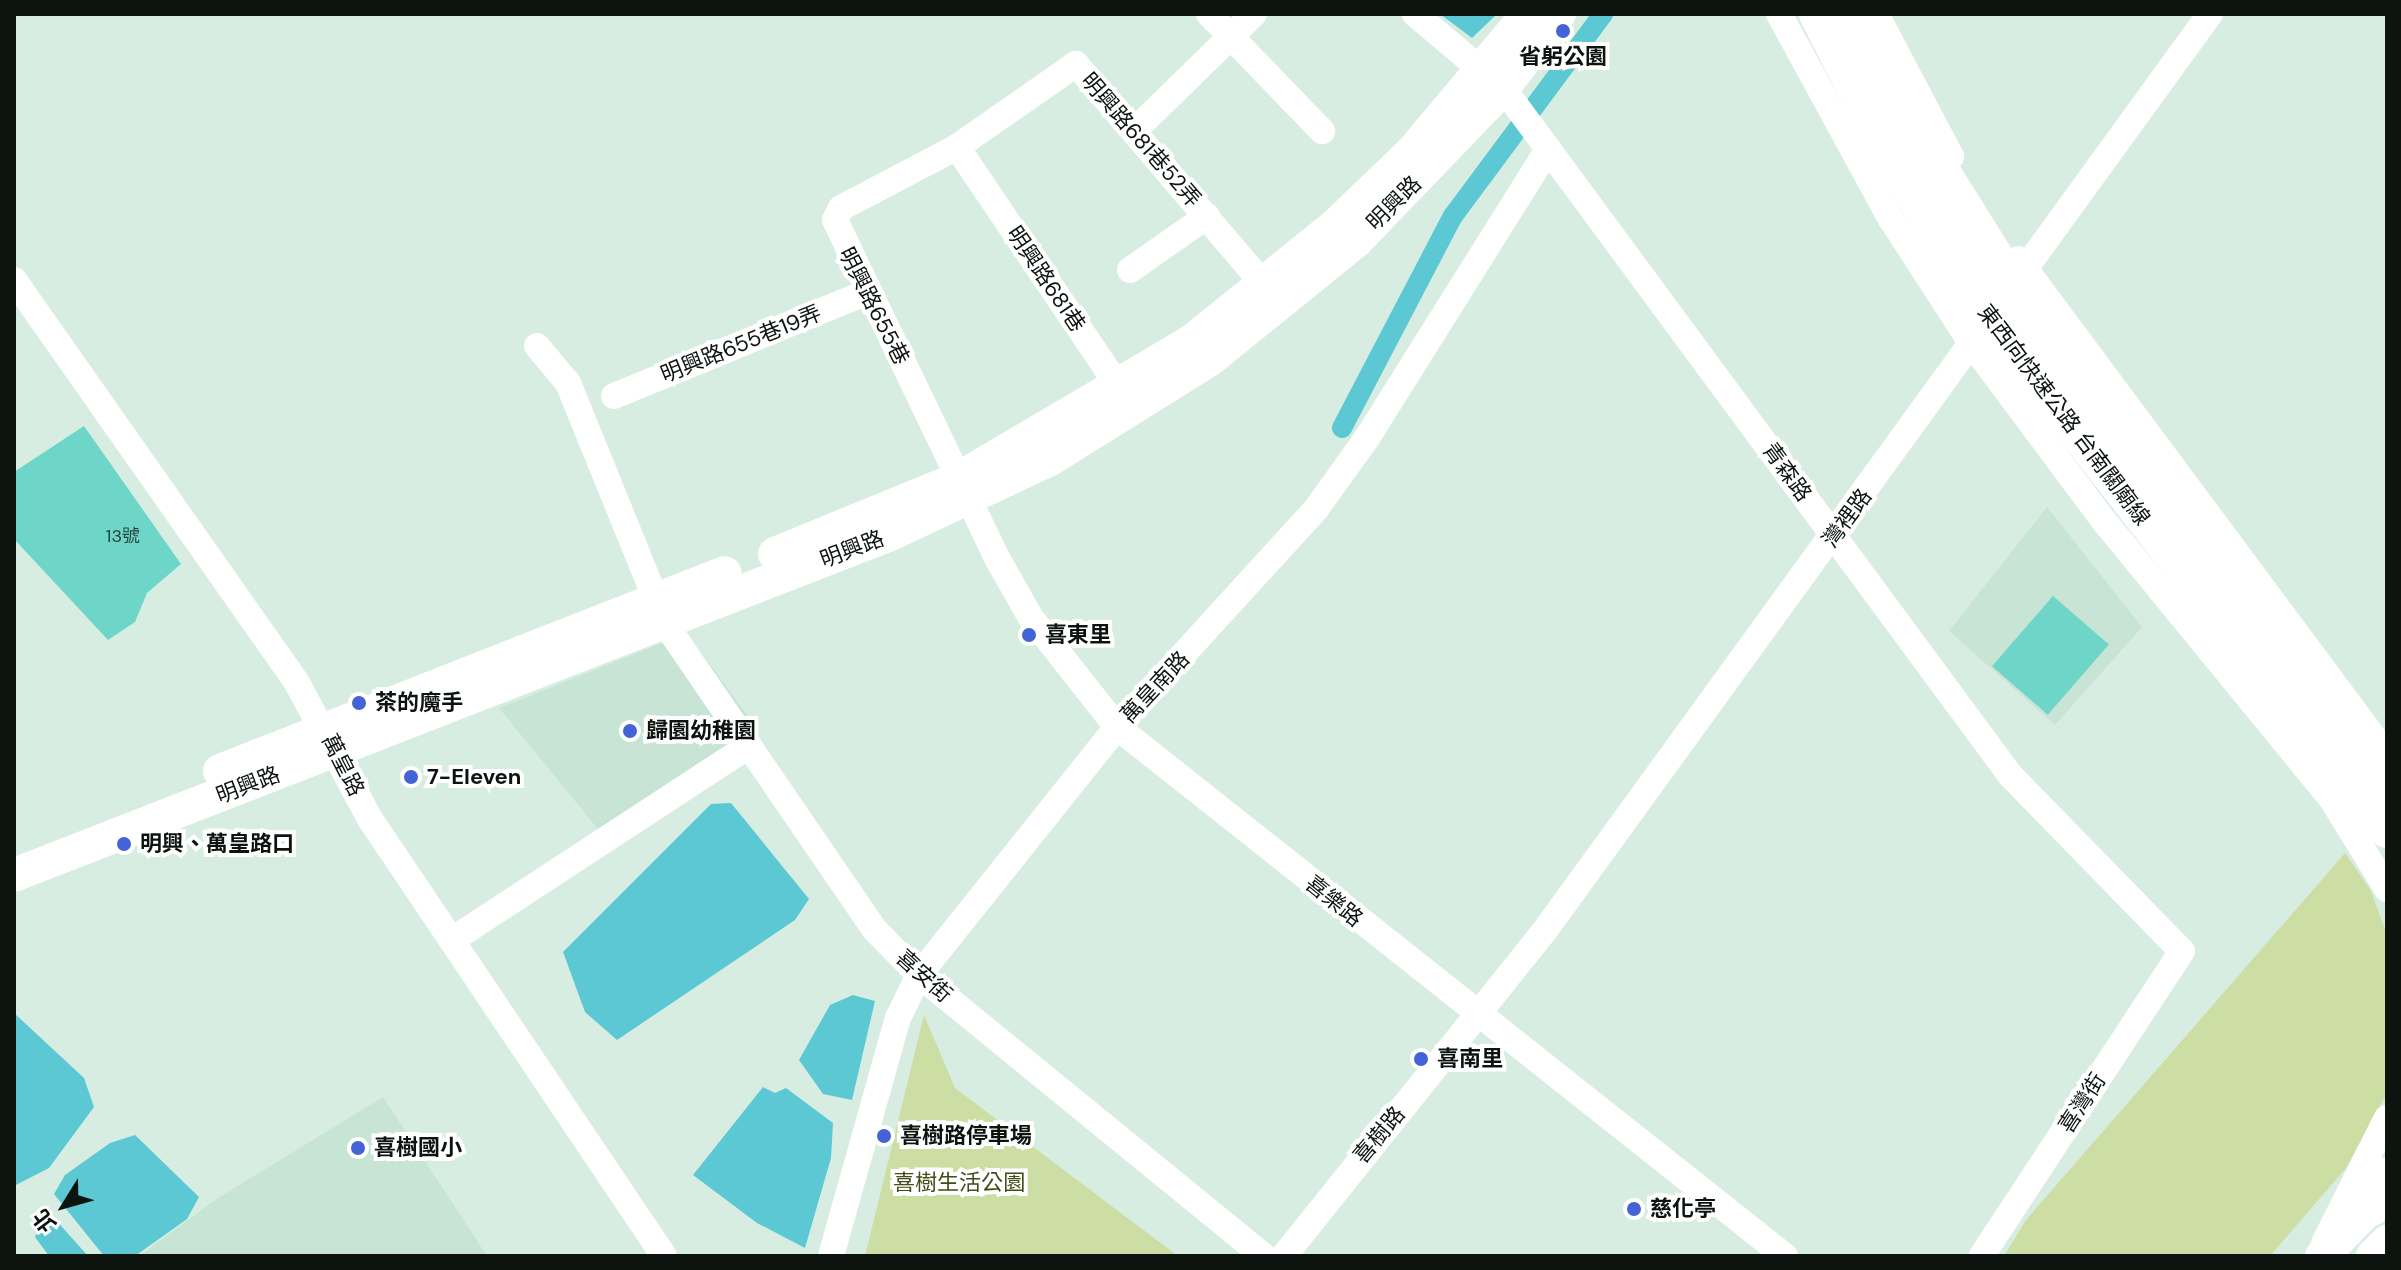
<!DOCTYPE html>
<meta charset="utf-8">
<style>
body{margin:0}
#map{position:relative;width:2401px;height:1270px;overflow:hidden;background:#d8ede2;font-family:"DM Sans","Noto Sans TC",sans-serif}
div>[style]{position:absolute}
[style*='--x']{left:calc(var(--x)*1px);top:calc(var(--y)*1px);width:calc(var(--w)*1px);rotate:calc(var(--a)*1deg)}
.built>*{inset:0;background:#c7e4d5}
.green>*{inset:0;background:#cddea4}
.water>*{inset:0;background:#5bc8d4}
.canal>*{height:20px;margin:-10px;padding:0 10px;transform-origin:10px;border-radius:10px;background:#5bc8d4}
.building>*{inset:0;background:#6dd6c8;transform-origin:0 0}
.minor>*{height:26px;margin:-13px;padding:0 13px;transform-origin:13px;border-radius:13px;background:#fff}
.major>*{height:34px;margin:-17px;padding:0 17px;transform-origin:17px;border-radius:17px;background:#fff}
.highway>*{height:40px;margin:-20px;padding:0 20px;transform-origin:20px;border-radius:20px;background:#fff}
.dots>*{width:22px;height:22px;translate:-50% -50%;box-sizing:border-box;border:4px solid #fff;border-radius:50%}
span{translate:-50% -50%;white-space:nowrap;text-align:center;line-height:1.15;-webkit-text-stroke:8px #fff;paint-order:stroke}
.number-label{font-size:18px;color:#25443e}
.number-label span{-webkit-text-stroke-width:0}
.poi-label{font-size:22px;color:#0d1410;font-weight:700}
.left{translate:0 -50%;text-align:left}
.street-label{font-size:22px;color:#0d1410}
.park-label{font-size:22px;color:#414e19}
.frame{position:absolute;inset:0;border:16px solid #0d1410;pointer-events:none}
.north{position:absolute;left:24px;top:1166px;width:80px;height:80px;-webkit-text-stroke:6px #fff;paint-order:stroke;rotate:233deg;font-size:22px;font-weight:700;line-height:32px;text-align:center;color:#0d1410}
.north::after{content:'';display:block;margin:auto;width:28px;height:36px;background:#0d1410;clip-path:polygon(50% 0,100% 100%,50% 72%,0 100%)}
</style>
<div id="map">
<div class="built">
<div style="clip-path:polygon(2047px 507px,2142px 627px,2055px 725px,1949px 631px)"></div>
<div style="clip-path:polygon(687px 633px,750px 719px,734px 743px,598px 829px,499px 708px)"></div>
<div style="clip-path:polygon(383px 1097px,487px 1256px,139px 1256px,218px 1198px)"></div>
</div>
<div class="green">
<div style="clip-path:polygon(2345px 853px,2371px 891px,2387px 935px,2387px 1093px,2346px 1168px,2270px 1256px,2004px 1256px,2026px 1220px)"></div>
<div style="clip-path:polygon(924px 1015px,955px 1088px,1178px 1256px,865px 1256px)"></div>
</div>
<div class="water">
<div style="clip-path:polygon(1440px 14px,1497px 14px,1472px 38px)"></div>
<div style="clip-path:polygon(731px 803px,809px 899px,795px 920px,617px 1040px,585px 1012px,563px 952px,711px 804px)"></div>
<div style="clip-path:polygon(853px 995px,875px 1001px,852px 1100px,823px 1094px,799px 1060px,830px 1005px)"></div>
<div style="clip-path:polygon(14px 1013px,84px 1078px,94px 1107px,49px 1168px,14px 1186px)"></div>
<div style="clip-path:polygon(763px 1087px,775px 1093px,786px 1088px,833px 1123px,831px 1158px,805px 1248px,757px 1223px,693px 1175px)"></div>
<div style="clip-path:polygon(135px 1135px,199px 1197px,187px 1219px,135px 1256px,104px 1256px,54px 1194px,65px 1175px,110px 1143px)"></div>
<div style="clip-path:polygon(46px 1209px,88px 1256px,49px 1256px,35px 1237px)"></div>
</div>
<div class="canal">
<div style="--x:1342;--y:428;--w:239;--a:-62.4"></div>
<div style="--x:1453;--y:216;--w:252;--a:-53.4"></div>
</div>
<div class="building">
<div style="clip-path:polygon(84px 426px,181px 564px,147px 593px,135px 622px,108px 640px,14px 539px,14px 472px)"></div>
<div style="left:2053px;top:596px;width:74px;height:93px;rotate:41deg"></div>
</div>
<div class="minor">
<div style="--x:1209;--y:14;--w:163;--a:46"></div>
<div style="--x:1415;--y:14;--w:115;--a:40.1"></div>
<div style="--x:1503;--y:88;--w:854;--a:53.57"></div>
<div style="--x:2010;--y:775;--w:246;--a:45.7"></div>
<div style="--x:2182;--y:951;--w:365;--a:123.3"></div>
<div style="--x:1779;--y:14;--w:234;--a:61.4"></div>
<div style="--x:1891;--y:219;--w:149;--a:57.1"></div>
<div style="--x:1972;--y:344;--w:221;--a:53.3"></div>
<div style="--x:2104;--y:521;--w:358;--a:50.7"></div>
<div style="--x:2331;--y:798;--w:107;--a:58.4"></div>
<div style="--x:1876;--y:14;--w:161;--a:62.2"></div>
<div style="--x:1135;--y:130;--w:166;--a:-44.3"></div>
<div style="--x:957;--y:147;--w:304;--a:56"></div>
<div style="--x:2018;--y:259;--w:608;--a:53.36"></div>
<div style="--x:1130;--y:270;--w:94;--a:-35"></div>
<div style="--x:14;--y:280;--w:492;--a:54.9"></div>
<div style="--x:297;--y:683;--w:154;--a:61.8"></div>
<div style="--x:370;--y:819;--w:527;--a:56.07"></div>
<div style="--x:1265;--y:286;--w:292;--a:-130.4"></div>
<div style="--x:1076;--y:64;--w:145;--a:145.1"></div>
<div style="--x:957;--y:147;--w:131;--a:152.3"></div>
<div style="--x:841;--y:208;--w:13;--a:117"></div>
<div style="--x:835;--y:220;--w:375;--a:64.4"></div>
<div style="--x:997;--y:558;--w:69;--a:60.5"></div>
<div style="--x:1031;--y:618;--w:139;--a:51.7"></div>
<div style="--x:1117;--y:727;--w:852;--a:38.38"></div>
<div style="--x:537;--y:346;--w:48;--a:50"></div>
<div style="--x:568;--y:383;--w:234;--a:67.9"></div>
<div style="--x:614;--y:396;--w:274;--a:-22.3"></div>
<div style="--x:664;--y:622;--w:373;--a:55.6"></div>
<div style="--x:875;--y:930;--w:63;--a:45.6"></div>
<div style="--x:919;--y:975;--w:444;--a:39.2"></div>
<div style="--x:452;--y:940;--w:355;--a:-33.2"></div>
<div style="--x:2324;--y:1243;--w:140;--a:-63.3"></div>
<div style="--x:831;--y:1256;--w:247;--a:-74.3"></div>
<div style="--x:898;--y:1018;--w:48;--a:-64"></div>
<div style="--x:919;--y:975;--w:317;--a:-51.4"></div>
<div style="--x:1117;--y:727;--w:295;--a:-47.6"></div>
<div style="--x:1316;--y:509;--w:87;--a:-54.3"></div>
<div style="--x:1367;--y:438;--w:341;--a:-57.9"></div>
<div style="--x:1284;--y:1256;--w:414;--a:-51.3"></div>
<div style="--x:1543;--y:933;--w:1136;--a:-54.03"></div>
</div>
<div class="major">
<div style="--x:775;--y:554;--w:200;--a:-22.3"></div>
<div style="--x:960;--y:478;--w:268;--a:-30.5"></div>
<div style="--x:1191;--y:342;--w:188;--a:-38.9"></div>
<div style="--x:1337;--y:224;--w:105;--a:-43.8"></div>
<div style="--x:1413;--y:151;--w:179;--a:-50"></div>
<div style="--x:220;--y:771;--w:542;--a:-21.41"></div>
<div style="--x:14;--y:875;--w:938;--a:-21.26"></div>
<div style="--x:888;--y:535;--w:179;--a:-25.1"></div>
<div style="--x:1050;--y:459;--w:187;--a:-31.9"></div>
<div style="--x:1209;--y:360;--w:189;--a:-39"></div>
<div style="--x:1356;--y:241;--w:212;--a:-46.1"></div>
<div style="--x:1503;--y:88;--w:93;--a:-52.9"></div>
<div style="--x:2322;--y:1256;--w:93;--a:-45.4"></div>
<div style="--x:2373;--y:1256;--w:20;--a:-45"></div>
</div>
<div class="highway">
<div style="--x:1819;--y:14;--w:152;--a:62.9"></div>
<div style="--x:1888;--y:149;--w:186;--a:59.3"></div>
<div style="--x:1983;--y:309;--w:658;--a:52.1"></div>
<div style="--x:1851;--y:14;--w:128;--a:61.6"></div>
<div style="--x:1912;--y:127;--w:198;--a:58"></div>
<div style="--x:2017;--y:295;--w:196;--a:54.8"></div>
<div style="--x:2130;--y:455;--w:335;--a:51.9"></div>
<div style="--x:2337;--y:719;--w:74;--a:47.2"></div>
<div style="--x:2371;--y:1206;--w:33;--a:-61"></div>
</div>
<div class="dots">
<div style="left:1563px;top:31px;background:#4363d6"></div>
<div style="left:1029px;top:635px;background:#4363d6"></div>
<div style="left:359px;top:703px;background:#4363d6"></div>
<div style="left:630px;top:731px;background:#4363d6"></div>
<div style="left:411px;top:777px;background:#4363d6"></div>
<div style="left:124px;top:844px;background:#4363d6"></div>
<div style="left:1421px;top:1059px;background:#4363d6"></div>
<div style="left:884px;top:1136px;background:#4363d6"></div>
<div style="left:358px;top:1148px;background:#4363d6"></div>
<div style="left:1634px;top:1209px;background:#4363d6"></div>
</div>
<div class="number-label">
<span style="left:123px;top:536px">13號</span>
</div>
<div class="poi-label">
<span style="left:1563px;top:57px">省躬公園</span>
<span class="left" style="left:1045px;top:635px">喜東里</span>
<span class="left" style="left:375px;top:703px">茶的魔手</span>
<span class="left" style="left:646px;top:731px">歸園幼稚園</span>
<span class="left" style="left:427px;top:777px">7-Eleven</span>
<span class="left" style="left:140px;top:844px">明興、萬皇路口</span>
<span class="left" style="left:1437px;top:1059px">喜南里</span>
<span class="left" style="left:900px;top:1136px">喜樹路停車場</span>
<span class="left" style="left:374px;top:1148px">喜樹國小</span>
<span class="left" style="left:1650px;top:1209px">慈化亭</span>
</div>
<div class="street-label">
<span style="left:1141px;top:140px;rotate:49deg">明興路681巷52弄</span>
<span style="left:1394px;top:203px;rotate:-45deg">明興路</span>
<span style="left:1046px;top:279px;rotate:56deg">明興路681巷</span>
<span style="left:874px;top:306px;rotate:63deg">明興路655巷</span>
<span style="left:741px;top:344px;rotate:-22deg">明興路655巷19弄</span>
<span style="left:2064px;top:415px;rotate:53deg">東西向快速公路 台南關廟線</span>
<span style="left:1787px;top:472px;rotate:54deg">青森路</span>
<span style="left:1847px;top:518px;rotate:-54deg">灣裡路</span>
<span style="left:852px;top:549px;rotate:-21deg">明興路</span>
<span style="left:1155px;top:687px;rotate:-47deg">萬皇南路</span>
<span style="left:343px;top:765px;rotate:63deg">萬皇路</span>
<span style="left:248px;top:785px;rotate:-21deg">明興路</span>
<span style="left:1334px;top:901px;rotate:39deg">喜樂路</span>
<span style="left:924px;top:976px;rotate:42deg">喜安街</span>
<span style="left:2082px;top:1103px;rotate:-57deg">喜灣街</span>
<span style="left:1379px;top:1135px;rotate:-50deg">喜樹路</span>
</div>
<div class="park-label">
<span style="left:959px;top:1183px">喜樹生活公園</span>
</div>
<div class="frame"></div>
<div class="north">北</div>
</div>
